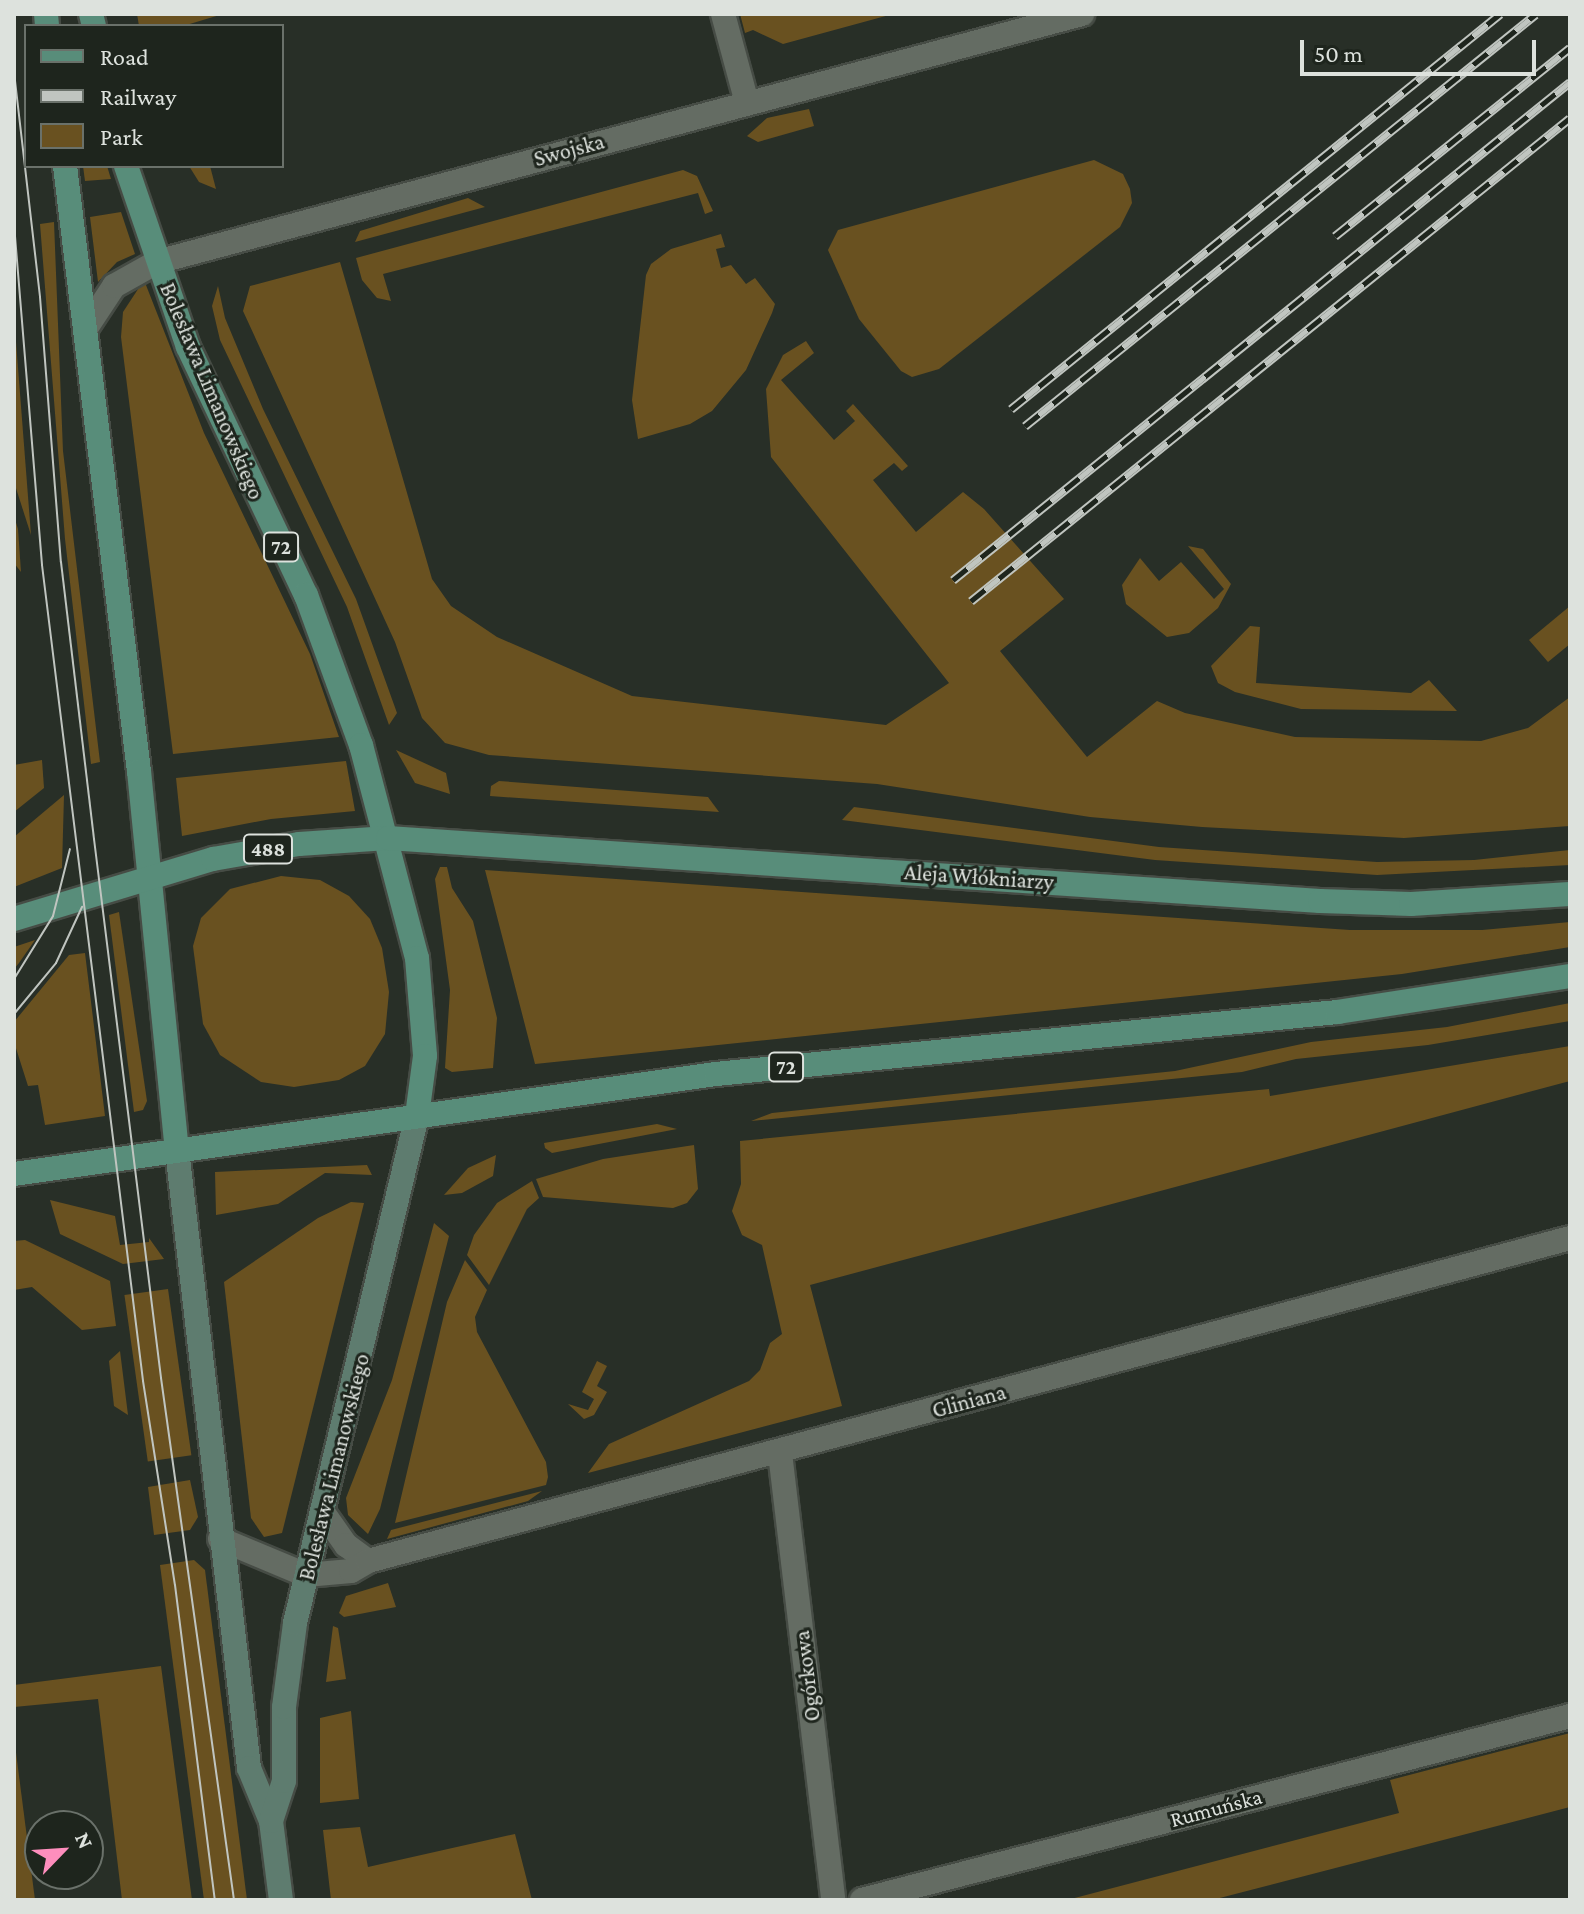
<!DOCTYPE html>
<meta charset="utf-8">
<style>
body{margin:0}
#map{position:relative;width:1584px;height:1914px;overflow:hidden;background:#282f27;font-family:"Crimson Pro",serif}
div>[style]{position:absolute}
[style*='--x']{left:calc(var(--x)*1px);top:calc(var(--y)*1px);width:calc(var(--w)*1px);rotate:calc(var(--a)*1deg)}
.green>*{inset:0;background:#695120;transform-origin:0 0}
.roads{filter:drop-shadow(2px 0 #464c45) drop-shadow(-2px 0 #464c45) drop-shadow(0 2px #464c45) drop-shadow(0 -2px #464c45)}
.street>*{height:24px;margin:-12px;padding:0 12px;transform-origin:12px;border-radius:12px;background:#646c63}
.secondary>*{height:24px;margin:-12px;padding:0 12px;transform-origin:12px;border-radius:12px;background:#5e7c6f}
.primary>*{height:24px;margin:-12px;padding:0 12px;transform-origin:12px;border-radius:12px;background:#588d7a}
.tram>*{height:2px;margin:-1px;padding:0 1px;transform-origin:1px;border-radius:1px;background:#c0c5c0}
.rail>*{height:9px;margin-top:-4.5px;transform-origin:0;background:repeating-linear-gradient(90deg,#1e251d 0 18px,#c0c5c0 0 36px);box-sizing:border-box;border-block:2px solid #c0c5c0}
span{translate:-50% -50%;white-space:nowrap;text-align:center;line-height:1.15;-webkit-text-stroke:6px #1e251d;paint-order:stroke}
.shield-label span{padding:2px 6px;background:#1e251d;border:2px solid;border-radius:6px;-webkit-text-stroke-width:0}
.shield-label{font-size:20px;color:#dde2dd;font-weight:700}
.street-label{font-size:22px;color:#dde2dd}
.frame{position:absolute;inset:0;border:16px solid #dde2dd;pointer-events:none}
.legend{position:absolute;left:24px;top:24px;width:260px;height:144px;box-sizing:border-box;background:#1e251d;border:2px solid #6a716a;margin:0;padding:10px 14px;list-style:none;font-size:24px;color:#dde2dd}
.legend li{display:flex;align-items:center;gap:16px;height:40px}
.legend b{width:40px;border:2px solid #6a716a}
.north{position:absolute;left:24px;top:1810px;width:80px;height:80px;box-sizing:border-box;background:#1e251d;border:2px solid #6a716a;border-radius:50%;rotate:65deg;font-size:22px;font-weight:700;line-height:32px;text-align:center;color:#dde2dd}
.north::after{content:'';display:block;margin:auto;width:28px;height:36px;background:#fe8ebd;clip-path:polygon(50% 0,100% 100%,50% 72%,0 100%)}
.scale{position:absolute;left:1300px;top:40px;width:236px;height:36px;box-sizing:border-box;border:4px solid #dde2dd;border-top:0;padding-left:10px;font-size:24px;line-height:28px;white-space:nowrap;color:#dde2dd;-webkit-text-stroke:6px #1e251d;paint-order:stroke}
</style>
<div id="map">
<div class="green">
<div style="clip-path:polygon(137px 14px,223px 14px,183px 26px,139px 26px)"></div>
<div style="clip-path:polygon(740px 14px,893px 14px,783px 44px,753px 30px,745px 33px)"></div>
<div style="clip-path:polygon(809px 109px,814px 126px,758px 142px,747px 136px,767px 118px)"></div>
<div style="clip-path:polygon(1094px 160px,1123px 174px,1130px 189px,1132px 203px,1120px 227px,939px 369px,912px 377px,901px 371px,859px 319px,828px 250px,838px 230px)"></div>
<div style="clip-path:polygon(83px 166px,107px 166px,111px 179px,85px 181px)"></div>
<div style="clip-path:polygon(189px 166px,210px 166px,216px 189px,199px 182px)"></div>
<div style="clip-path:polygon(683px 170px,697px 176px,713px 211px,705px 214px,698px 193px,383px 274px,391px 301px,377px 298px,362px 280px,356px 258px)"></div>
<div style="clip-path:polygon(468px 198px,485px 207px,355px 242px,360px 231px)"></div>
<div style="clip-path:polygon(121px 212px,135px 254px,117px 262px,98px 282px,90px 217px)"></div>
<div style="clip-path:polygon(54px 222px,63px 451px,100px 762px,91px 764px,65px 539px,40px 224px)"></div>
<div style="clip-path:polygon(721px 234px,725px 247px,716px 249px,721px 268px,731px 265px,746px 284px,755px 278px,775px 304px,772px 313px,746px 370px,712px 411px,690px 424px,638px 439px,632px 400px,646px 275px,651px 264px,671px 249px)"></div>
<div style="clip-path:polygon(340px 262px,432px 579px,451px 606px,497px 637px,632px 696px,886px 725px,949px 683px,771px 457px,766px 389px,783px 355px,806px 341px,814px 353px,781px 380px,834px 440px,855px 421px,846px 411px,853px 404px,908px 466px,902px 471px,894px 463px,873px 480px,916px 532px,963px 492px,984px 509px,1064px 599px,1000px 651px,1087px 757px,1157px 701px,1185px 713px,1295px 737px,1481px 741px,1528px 728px,1570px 697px,1570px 826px,1404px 838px,1202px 827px,1090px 817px,877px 784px,489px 755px,445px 743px,422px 718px,395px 642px,243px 311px,250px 286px)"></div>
<div style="clip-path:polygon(144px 280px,204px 433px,310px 654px,339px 737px,173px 754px,121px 337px,123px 312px)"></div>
<div style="clip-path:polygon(218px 286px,225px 318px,263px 409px,356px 599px,397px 713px,389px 725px,347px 607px,220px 340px,212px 306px)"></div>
<div style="clip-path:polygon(14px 316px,31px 535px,14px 482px)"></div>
<div style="clip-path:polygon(14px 516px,18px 529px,21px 572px,14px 563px)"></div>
<div style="clip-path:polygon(1188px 546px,1203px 549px,1231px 584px,1218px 608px,1189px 633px,1167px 637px,1126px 604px,1122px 585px,1140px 558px,1159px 581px,1181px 562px,1214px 599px,1224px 589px)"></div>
<div style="clip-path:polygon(1570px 606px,1570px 644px,1548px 662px,1529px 640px)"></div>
<div style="clip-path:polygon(1250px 626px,1260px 627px,1256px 683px,1411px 693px,1429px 680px,1457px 711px,1301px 709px,1235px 692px,1218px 683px,1211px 666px)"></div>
<div style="clip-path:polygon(396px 750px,446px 773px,450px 794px,415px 783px)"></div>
<div style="clip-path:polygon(42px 760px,44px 788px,14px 812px,14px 765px)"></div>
<div style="clip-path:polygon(346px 761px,355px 811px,271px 819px,182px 836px,176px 778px)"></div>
<div style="clip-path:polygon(499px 781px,708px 797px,719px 812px,490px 796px,491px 786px)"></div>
<div style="clip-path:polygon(64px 795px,62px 868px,14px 887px,14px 837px)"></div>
<div style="clip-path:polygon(854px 807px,1159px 847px,1377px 862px,1474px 860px,1570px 850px,1570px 865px,1377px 875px,1155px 860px,842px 820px)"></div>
<div style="clip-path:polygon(440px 867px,447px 867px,452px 888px,473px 921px,497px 1018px,493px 1068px,452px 1072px,445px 1068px,450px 990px,435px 879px)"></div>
<div style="clip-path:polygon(485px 870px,1350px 930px,1482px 930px,1570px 922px,1570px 947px,1402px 974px,535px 1064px)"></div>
<div style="clip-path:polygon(281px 876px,320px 880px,349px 896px,370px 919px,382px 948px,389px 992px,385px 1034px,365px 1066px,339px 1080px,294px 1087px,261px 1082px,220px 1055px,203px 1024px,193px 946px,201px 918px,230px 889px)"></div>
<div style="clip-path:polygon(119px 912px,147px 1101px,143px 1110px,134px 1112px,109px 915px)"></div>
<div style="clip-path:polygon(35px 940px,19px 963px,14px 969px,14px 947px)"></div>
<div style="clip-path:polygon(85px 953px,105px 1116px,45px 1125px,38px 1085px,28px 1086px,14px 1042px,14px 1022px,69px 955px)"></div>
<div style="clip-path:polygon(1570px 1003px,1570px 1021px,1428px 1045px,1296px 1059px,1242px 1072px,751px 1121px,772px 1113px,1175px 1071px,1311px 1042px,1447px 1027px)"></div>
<div style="clip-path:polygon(1570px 1046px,1570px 1081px,810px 1285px,842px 1406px,588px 1473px,609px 1444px,749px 1381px,760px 1370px,770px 1343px,782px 1334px,762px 1245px,742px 1235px,732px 1211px,741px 1184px,740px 1141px,1269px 1089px,1270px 1096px)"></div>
<div style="clip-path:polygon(657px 1124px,677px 1129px,552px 1153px,545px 1148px,544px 1143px)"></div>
<div style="clip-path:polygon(694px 1145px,698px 1189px,687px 1203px,673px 1208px,543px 1197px,536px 1179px,603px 1159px)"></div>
<div style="clip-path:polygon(496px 1155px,493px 1176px,462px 1193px,444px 1195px,468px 1168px)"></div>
<div style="clip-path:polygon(367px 1165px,372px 1175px,325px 1173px,278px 1204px,216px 1215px,215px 1172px)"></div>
<div style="clip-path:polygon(532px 1181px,539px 1198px,527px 1209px,489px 1285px,467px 1255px,474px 1235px,497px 1203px)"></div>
<div style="clip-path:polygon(50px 1200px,115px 1216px,120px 1245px,149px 1242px,149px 1238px,164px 1259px,123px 1264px,60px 1234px)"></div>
<div style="clip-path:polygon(351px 1202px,364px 1203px,282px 1533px,264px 1537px,251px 1518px,224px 1282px,318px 1218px)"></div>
<div style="clip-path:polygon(434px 1223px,449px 1236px,380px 1509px,368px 1534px,348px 1515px,346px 1498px,392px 1380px)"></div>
<div style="clip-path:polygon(25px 1240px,110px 1281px,116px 1326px,82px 1330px,32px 1287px,14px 1290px,14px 1241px)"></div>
<div style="clip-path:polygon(465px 1260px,487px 1290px,475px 1317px,477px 1332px,546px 1462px,548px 1477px,546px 1485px,395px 1523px,447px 1302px)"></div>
<div style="left:168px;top:1289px;width:168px;height:44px;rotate:82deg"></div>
<div style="clip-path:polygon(120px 1351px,128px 1415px,114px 1406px,109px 1361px)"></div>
<div style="clip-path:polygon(597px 1361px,607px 1366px,597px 1386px,607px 1392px,594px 1415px,584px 1419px,568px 1404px,588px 1410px,594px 1399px,582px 1392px)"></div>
<div style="clip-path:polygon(190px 1480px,198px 1517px,190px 1530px,154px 1535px,148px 1487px)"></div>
<div style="clip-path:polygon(542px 1491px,528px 1501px,387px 1539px,391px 1530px)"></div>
<div style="clip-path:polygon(194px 1560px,205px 1570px,247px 1900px,204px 1900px,160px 1565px)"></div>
<div style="clip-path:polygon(388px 1583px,396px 1607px,344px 1617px,339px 1613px,346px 1596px)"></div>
<div style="clip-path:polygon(333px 1626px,338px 1628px,346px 1679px,326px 1682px)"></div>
<div style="clip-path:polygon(161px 1666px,192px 1900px,122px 1900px,98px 1699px,14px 1707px,14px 1685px)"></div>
<div style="clip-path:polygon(351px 1711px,359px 1799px,320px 1803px,320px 1718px)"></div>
<div style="clip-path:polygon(1570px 1733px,1570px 1807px,1212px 1900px,1067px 1900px,1399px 1813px,1390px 1780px)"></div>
<div style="clip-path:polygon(14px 1737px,35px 1900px,14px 1900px)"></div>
<div style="clip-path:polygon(360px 1827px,368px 1867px,515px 1834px,532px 1900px,331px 1900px,323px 1830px)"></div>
</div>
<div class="roads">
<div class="street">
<div style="--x:723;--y:14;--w:92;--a:74.9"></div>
<div style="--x:85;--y:330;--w:53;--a:-56.6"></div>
<div style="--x:114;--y:286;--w:49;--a:-29.2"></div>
<div style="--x:157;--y:262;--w:958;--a:-15.01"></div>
<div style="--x:780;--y:1453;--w:450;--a:83.2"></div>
<div style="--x:322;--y:1511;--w:42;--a:54.8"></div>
<div style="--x:346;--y:1545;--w:27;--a:36"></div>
<div style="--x:220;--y:1539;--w:93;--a:22.7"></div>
<div style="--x:306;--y:1575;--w:45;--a:-5.1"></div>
<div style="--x:351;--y:1571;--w:20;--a:-30"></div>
<div style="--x:368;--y:1561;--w:1245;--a:-15.04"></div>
<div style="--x:862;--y:1900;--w:732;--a:-14.57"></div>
</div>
<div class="secondary">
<div style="--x:177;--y:1150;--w:622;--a:83.35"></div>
<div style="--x:249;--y:1768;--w:57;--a:67.5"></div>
<div style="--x:271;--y:1821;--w:80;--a:82.8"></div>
<div style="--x:271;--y:1821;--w:42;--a:-72"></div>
<div style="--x:284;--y:1781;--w:74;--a:-90"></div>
<div style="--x:284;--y:1707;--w:85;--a:-82.5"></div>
<div style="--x:295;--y:1623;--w:521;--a:-76.47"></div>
</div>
<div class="primary">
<div style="--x:46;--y:14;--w:12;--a:85"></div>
<div style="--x:91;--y:14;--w:12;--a:76"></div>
<div style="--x:65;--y:166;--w:610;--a:83.03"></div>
<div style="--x:139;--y:771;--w:381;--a:84.3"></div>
<div style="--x:126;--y:166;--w:191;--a:71.1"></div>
<div style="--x:188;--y:347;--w:275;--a:64.6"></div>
<div style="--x:306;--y:595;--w:160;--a:69.9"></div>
<div style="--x:361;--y:745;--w:220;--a:75.3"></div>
<div style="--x:417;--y:958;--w:98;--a:85.3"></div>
<div style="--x:425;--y:1056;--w:61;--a:97.6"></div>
<div style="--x:14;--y:919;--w:208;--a:-16.8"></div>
<div style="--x:213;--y:859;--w:87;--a:-9.9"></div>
<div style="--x:299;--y:844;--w:89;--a:-3.9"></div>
<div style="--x:388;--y:838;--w:934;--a:3.87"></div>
<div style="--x:1320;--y:901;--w:91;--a:1.9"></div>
<div style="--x:1411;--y:904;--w:159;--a:-3.6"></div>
<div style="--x:14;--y:1174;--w:709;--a:-8.11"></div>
<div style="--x:716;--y:1074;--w:624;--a:-5.7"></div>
<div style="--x:1337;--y:1012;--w:236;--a:-8.8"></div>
</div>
</div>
<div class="tram">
<div style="--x:14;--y:72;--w:226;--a:83.4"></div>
<div style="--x:40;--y:297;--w:266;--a:85.5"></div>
<div style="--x:61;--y:562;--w:279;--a:83.2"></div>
<div style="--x:94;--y:839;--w:543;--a:82.91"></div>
<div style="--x:161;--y:1378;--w:527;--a:82.04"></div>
<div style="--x:14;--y:224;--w:342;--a:85.3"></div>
<div style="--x:42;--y:565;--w:822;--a:82.94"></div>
<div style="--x:143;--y:1381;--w:206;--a:81.1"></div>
<div style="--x:175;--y:1585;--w:318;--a:82.8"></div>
<div style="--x:14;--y:979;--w:74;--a:-58.2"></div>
<div style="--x:53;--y:916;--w:69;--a:-75.8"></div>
<div style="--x:14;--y:1014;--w:66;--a:-50.5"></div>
<div style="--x:56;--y:963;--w:62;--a:-65.1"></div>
</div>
<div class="rail">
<div style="--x:1335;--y:236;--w:301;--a:-38.7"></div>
<div style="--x:1011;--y:409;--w:629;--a:-38.93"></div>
<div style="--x:1025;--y:426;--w:656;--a:-38.88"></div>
<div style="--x:953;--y:580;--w:793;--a:-38.91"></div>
<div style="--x:971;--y:601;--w:769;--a:-38.88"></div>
</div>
<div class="shield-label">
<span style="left:281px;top:547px">72</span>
<span style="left:268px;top:849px">488</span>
<span style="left:786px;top:1067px">72</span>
</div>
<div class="street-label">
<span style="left:569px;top:150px;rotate:-15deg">Swojska</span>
<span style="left:212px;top:391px;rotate:67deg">Bolesława Limanowskiego</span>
<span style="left:979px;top:877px;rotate:4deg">Aleja Włókniarzy</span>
<span style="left:969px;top:1401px;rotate:-15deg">Gliniana</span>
<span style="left:334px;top:1467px;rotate:-76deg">Bolesława Limanowskiego</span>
<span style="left:807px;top:1676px;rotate:-97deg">Ogórkowa</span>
<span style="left:1216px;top:1808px;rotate:-15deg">Rumuńska</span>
</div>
<div class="frame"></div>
<ul class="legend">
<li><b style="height:10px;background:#588d7a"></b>Road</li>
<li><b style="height:10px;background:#c0c5c0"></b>Railway</li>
<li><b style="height:22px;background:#695120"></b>Park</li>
</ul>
<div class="north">N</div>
<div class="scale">50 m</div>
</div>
